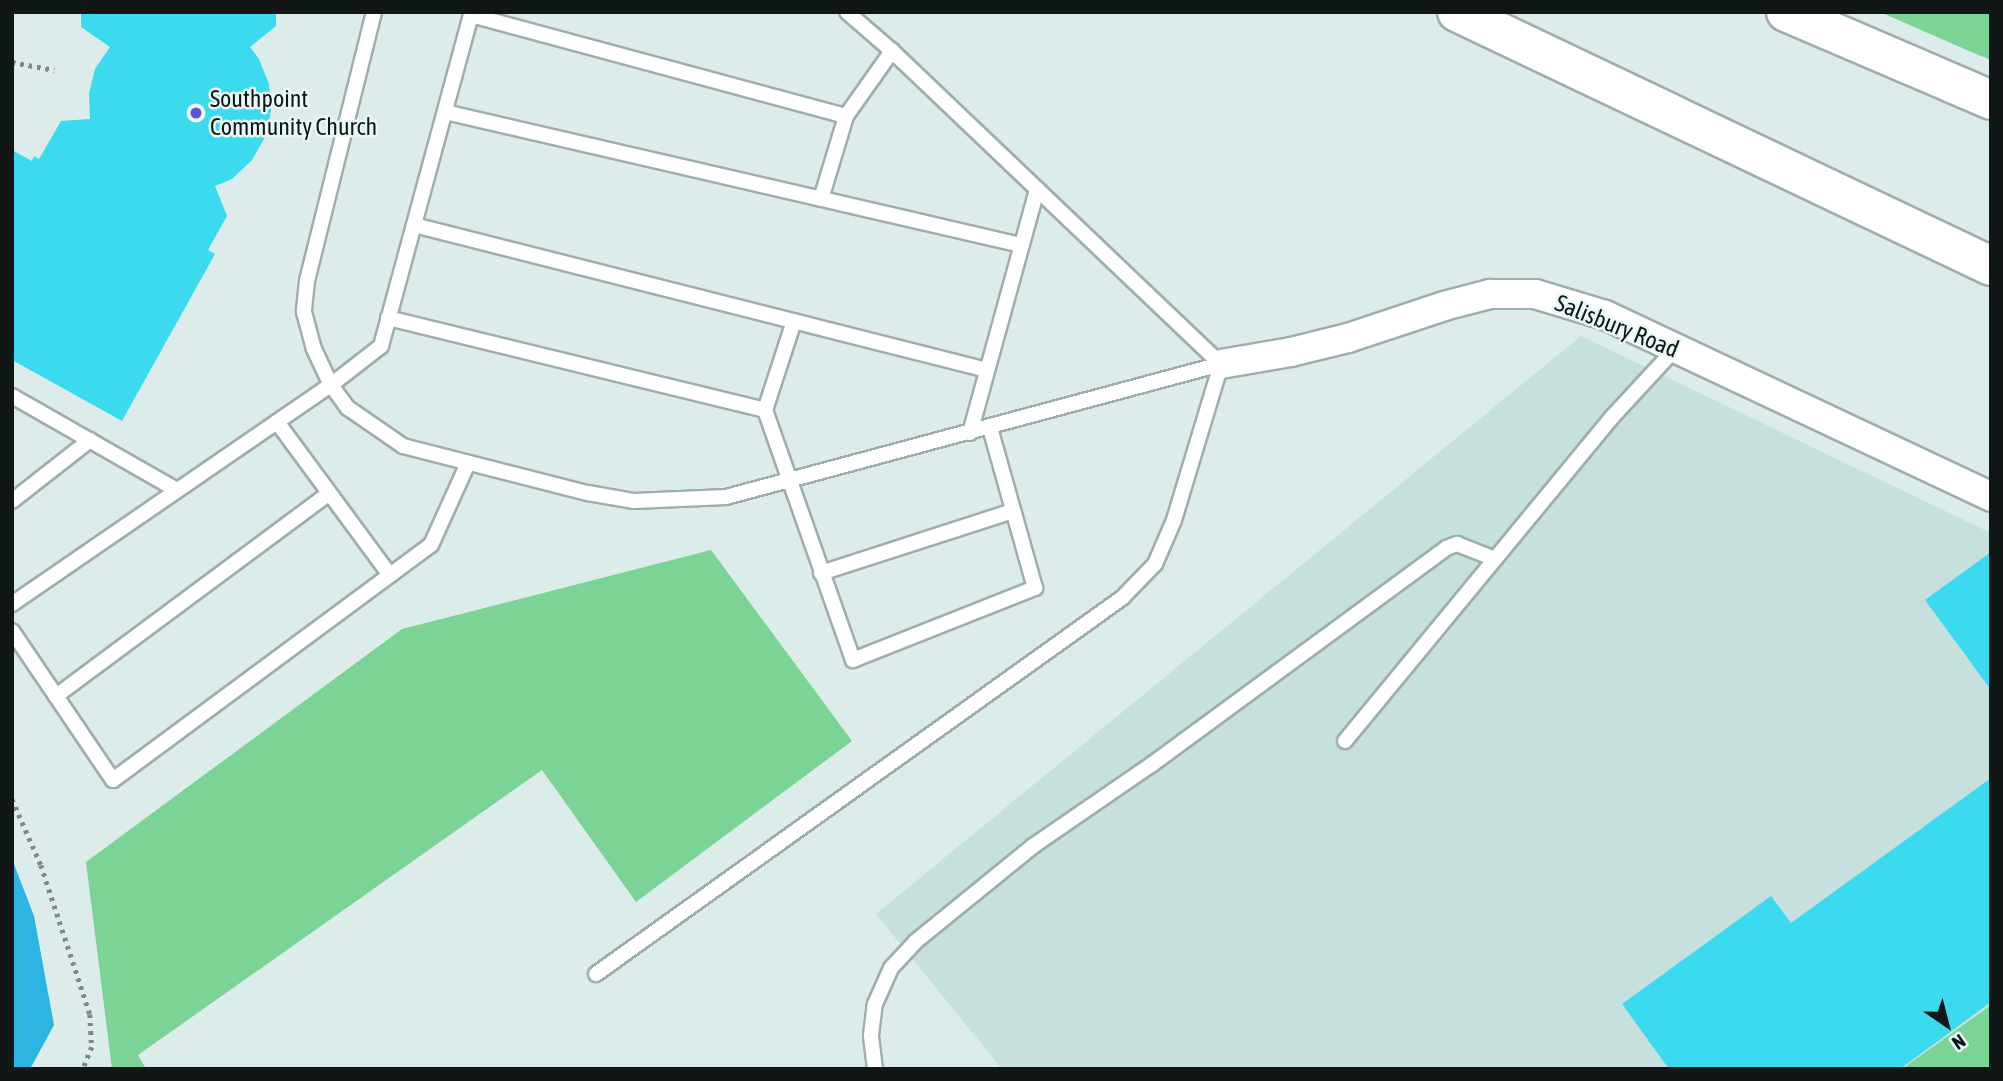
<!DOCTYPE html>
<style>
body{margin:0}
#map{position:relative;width:2003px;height:1081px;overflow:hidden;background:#dbecea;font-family:"Asap Condensed",sans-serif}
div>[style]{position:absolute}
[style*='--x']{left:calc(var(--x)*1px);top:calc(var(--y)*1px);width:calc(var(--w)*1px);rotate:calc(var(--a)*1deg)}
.built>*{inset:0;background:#c6e0dd}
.green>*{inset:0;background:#7bd395}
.water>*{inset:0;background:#2cb5e3}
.building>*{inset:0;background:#3cdaef}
.path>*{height:4.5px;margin-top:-2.25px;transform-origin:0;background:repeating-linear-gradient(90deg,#7d8987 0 3.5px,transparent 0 8.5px)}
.roads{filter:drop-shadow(2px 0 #9faead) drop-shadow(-2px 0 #9faead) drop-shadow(0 2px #9faead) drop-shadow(0 -2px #9faead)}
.lane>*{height:14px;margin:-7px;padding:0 7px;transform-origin:7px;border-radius:7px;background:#fff}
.street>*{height:28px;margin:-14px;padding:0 14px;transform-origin:14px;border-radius:14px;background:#fff}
.highway>*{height:38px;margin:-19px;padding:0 19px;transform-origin:19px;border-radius:19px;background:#fff}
.dots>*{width:19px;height:19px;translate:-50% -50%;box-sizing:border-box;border:4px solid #e8f9f7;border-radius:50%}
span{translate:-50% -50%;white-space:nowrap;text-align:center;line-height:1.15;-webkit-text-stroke:5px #e8f9f7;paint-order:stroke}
.poi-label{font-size:24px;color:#111616}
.left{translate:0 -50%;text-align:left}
.street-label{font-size:24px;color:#111616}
.frame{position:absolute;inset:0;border:14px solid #111616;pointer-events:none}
.north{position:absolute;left:1912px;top:990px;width:70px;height:70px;-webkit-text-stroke:5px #e8f9f7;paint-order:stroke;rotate:145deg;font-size:19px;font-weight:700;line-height:28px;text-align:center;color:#111616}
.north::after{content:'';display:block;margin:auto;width:24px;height:32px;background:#111616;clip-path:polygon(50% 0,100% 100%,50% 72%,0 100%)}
</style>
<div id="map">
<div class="built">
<div style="clip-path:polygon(1581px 336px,1991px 533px,1991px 1005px,1902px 1069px,1002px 1069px,876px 914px)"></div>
</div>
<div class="green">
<div style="clip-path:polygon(1880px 12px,1991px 12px,1991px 60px,1969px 51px)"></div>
<div style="clip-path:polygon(711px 550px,852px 741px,636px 902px,542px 770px,138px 1055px,146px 1069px,112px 1069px,86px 862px,402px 629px)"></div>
<div style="clip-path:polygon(1991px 1005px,1991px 1069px,1902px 1069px)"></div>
</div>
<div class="water">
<div style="clip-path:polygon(12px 859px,34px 916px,54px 1025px,30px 1069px,12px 1069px)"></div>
</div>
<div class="building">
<div style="clip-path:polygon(81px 12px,276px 12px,276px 26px,250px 47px,259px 59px,269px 84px,271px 111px,265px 137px,252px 160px,232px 179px,215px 186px,227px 216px,208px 250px,215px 254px,122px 421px,12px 360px,12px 150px,32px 161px,34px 156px,39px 159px,61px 121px,90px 119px,89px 93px,95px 69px,110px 47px,81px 27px)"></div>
<div style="clip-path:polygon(1991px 552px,1991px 690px,1925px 600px)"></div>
<div style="clip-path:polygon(1991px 778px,1991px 1002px,1900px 1069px,1669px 1069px,1622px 1004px,1771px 896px,1791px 923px)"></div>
</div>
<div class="path">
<div style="--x:12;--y:62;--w:43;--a:10.8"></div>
<div style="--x:12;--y:799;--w:72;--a:66.3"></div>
<div style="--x:41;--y:865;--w:157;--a:71.8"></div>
<div style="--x:90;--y:1014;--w:33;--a:87"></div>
<div style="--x:92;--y:1047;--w:24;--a:112"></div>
</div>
<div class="roads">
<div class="lane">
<div style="--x:374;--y:12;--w:277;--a:104"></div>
<div style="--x:307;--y:281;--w:31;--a:96"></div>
<div style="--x:304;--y:312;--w:38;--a:75"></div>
<div style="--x:314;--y:349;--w:40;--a:65"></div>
<div style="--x:331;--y:385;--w:29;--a:54"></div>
<div style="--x:348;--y:408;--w:67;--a:34.6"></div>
<div style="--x:403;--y:446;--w:191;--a:14.3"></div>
<div style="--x:588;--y:493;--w:47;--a:9.9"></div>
<div style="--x:634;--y:501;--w:92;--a:-2.5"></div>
<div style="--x:726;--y:497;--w:513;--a:-15.04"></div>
<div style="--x:847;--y:12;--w:60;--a:40.9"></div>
<div style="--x:892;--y:51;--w:454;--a:43.6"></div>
<div style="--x:471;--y:15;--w:388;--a:15.1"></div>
<div style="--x:445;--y:112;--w:591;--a:13"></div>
<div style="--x:821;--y:199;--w:87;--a:-73.2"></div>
<div style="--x:846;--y:116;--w:80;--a:-54.7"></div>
<div style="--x:414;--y:225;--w:591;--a:14.2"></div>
<div style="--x:388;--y:318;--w:388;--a:13.7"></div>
<div style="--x:794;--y:321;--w:94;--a:108"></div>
<div style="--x:765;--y:410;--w:265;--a:70.6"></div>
<div style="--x:853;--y:660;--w:196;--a:-21.6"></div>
<div style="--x:1035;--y:588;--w:166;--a:-105.7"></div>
<div style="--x:12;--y:396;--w:190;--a:29.7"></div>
<div style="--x:277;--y:422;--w:190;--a:53.6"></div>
<div style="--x:970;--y:433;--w:253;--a:-74.6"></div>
<div style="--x:12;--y:501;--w:99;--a:-38"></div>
<div style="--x:821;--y:573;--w:202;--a:-17.9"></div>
<div style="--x:12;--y:604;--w:387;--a:-34.5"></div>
<div style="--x:331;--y:385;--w:63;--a:-38"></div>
<div style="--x:381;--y:346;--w:346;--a:-74.8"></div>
<div style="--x:12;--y:631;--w:180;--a:55.9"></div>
<div style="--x:113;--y:780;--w:395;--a:-36.5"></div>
<div style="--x:431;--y:545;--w:90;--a:-65.7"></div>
<div style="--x:56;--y:696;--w:340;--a:-36.6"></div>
<div style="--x:1345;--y:741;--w:421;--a:-50.5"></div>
<div style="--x:1613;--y:416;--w:91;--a:-47.2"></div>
<div style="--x:596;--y:974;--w:647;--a:-35.56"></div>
<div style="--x:1122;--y:598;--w:47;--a:-45.9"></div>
<div style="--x:1155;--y:564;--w:48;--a:-66.6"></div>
<div style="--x:1174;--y:520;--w:163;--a:-73.2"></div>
<div style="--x:875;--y:1069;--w:34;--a:-97"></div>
<div style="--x:871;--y:1035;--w:31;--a:-83"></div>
<div style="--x:875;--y:1004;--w:39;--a:-66"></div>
<div style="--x:891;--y:968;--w:35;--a:-47"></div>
<div style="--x:915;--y:942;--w:152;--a:-39.1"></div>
<div style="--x:1033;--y:846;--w:143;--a:-34.5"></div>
<div style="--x:1151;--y:765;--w:366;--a:-36.3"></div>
<div style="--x:1446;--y:548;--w:12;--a:-20"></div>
<div style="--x:1457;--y:544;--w:41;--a:21.5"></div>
</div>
<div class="street">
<div style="--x:1221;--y:364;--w:71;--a:-9.7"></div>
<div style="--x:1291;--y:352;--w:59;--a:-13.8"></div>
<div style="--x:1348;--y:338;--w:101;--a:-18.4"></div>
<div style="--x:1444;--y:306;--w:48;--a:-14.6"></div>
<div style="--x:1490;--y:294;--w:45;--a:0"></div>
<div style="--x:1535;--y:294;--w:73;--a:16.7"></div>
<div style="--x:1605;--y:315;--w:427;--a:25.2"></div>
</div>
<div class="highway">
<div style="--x:1457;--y:12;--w:591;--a:25.44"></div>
<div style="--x:1786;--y:12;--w:223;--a:23.2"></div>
</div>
</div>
<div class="dots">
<div style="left:196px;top:113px;background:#5f55ce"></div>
</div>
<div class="poi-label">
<span class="left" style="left:210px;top:113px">Southpoint<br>Community Church</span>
</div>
<div class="street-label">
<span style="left:1617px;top:326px;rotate:22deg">Salisbury Road</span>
</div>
<div class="frame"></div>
<div class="north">N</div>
</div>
